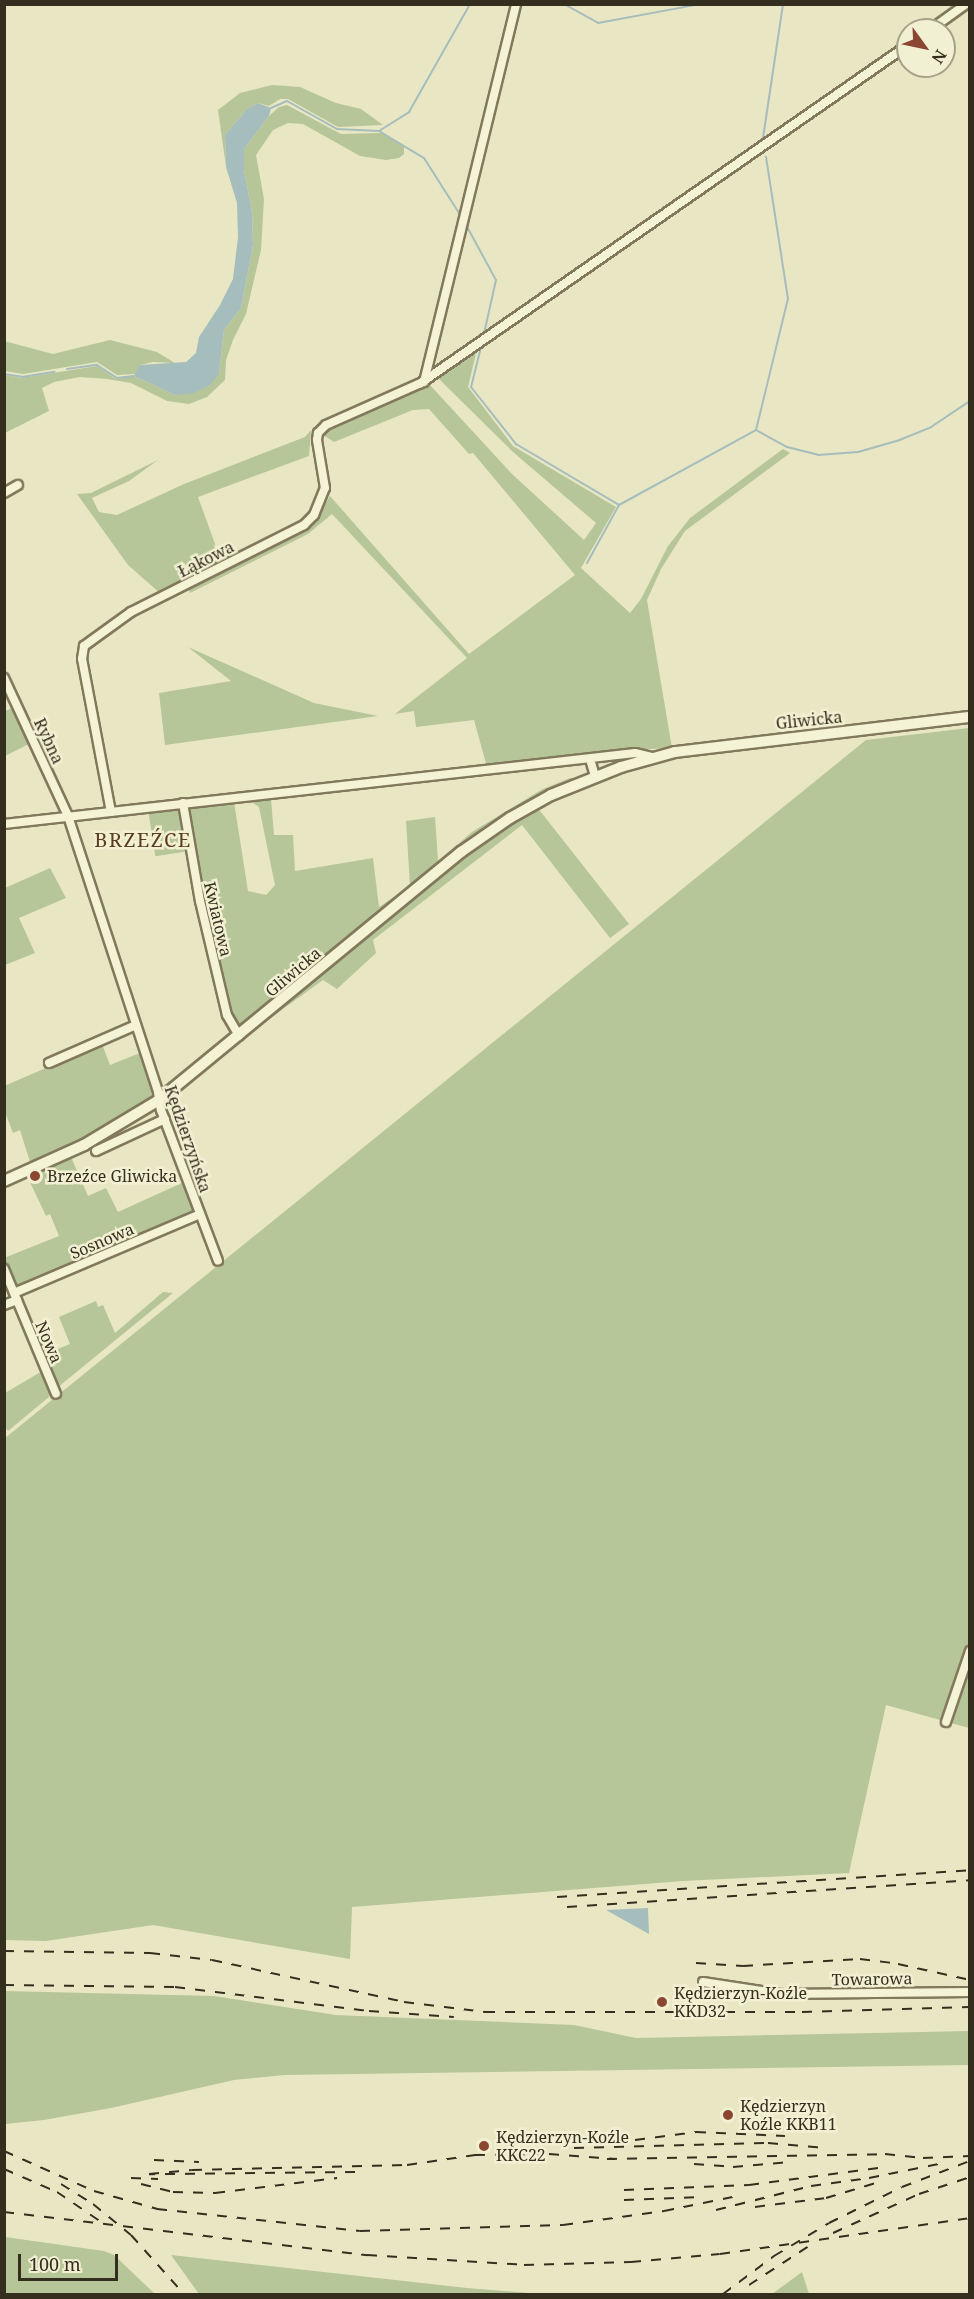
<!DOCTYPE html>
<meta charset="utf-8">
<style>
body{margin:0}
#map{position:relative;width:974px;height:2299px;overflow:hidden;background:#e9e7c3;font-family:"Noto Serif",serif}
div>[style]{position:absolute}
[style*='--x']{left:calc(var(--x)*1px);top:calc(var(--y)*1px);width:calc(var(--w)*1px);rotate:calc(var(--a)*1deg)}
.green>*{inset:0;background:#b6c698;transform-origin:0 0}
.water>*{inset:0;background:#a5bdbc}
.stream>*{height:2px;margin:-1px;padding:0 1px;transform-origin:1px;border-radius:1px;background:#a5bdbc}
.roads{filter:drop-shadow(2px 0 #82795c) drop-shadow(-2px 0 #82795c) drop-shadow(0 2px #82795c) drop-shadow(0 -2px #82795c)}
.minor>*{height:8px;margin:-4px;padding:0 4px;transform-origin:4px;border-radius:4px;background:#f5f3d5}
.secondary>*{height:10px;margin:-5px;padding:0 5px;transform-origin:5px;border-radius:5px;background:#f5f3d5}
.rail>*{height:2px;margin-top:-1px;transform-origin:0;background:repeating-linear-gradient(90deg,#332e1e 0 10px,transparent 0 20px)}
.dots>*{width:16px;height:16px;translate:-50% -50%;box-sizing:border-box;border:3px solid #f2f0d2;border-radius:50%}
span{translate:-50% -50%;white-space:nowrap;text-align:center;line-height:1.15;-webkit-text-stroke:5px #f2f0d2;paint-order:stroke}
.street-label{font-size:16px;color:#332e1e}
.poi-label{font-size:16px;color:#332e1e}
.left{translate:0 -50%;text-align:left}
.quarter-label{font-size:20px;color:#5c3c22;letter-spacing:1.5px}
.frame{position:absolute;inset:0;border:6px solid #332e1e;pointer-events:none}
.north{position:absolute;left:896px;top:18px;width:60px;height:60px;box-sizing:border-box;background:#f2f0d2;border:2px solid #a6a28a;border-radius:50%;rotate:123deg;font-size:16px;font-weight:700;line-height:24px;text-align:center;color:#332e1e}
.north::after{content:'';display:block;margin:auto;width:21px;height:27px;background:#8b4731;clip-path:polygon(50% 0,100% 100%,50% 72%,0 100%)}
.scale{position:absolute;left:18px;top:2254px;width:100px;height:27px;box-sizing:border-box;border:3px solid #332e1e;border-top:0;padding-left:8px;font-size:18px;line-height:21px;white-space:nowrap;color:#332e1e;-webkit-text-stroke:4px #f2f0d2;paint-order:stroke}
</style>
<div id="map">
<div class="green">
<div style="clip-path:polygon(272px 85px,300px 87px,336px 103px,361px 109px,383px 125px,338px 127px,288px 99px,280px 99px,269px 106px,258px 103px,247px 109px,225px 135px,226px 167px,218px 110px,240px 93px)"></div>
<div style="clip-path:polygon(287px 105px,341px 134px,381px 133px,404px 146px,404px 154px,399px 158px,386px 160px,360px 156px,303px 124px,288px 123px,273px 130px,256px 155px,264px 199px,261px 250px,246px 314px,233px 340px,226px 360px,225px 380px,207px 397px,189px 404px,167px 401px,131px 383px,107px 379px,80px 377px,54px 382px,42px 388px,49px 411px,5px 433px,5px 375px,21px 378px,97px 366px,116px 379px,134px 376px,175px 395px,219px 374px,224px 330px,241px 308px,253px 245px,252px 212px,244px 170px,244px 149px,269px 116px,279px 107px)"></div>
<div style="clip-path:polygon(110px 340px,157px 352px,175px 363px,153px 362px,140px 365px,136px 374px,117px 375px,97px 362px,23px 374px,5px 371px,4px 341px,53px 354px)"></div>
<div style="clip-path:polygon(477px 349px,468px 387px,513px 446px,616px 507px,581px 568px,630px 613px,641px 599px,668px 546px,690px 518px,783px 449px,790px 453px,685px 531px,661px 569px,647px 600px,672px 748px,629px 750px,487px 767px,474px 720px,416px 727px,414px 711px,395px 714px,467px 658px,332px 514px,308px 534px,190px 593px,188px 588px,305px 529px,319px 515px,330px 496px,469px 654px,575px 575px,473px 453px,469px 454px,429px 409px,413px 410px,334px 442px,323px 435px,327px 429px,429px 384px,512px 474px,584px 540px,596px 523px,513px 452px,437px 377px)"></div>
<div style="clip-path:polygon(311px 430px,309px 456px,198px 497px,222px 563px,161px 594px,128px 565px,77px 494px,91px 493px,158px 460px,129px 481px,92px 498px,99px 512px,117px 515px,184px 484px,305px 437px)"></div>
<div style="clip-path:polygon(188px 647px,314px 703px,378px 716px,165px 745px,159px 693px,231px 681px)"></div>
<div style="clip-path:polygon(13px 708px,29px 744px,5px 756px,5px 711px)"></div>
<div style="clip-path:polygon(969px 728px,969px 1728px,886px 1705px,849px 1873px,683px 1881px,352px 1907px,350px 1959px,153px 1925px,46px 1941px,5px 1940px,5px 1438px,866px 740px)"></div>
<div style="clip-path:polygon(570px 778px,580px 778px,521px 805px,462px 844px,240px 1030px,232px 1019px,222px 987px,191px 843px,187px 806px,234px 802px,248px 891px,266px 895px,275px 885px,259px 807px,250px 801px,271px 799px,274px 835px,293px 835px,295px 871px,373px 858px,379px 907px,410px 886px,406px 821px,435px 817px,438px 861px,472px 832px,541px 790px)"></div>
<div style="left:179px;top:807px;width:45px;height:31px;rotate:81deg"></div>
<div style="clip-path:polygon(537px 807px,629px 924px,610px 938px,522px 825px,373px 940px,376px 953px,337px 989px,323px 980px,261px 1025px,308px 984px,499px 829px)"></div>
<div style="clip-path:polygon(50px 868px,66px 898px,19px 918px,35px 953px,5px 965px,5px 888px)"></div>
<div style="clip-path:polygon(102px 1044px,110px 1065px,140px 1053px,153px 1096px,140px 1107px,86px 1140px,31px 1165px,20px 1130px,13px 1133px,5px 1112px,4px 1086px)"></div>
<div style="clip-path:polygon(71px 1157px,88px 1196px,106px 1188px,118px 1212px,184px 1182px,193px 1212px,16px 1288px,4px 1258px,59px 1236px,50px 1214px,46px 1216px,28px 1178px)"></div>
<div style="clip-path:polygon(163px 1292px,173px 1293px,57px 1388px,43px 1355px,70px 1344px,59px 1317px,96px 1301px,98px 1307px,103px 1305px,115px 1333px)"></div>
<div style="clip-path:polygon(44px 1370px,51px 1389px,49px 1397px,8px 1431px,5px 1427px,5px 1393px)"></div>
<div style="clip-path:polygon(5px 1991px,214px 1996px,336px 2015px,574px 2025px,636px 2038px,969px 2031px,969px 2065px,285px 2075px,234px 2080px,111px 2108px,44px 2120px,5px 2124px)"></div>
<div style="clip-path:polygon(5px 2237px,104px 2251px,114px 2255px,155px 2294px,5px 2294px)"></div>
<div style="clip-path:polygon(171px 2255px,467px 2288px,542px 2294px,199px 2294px)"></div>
<div style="clip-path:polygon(802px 2272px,809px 2294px,772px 2294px)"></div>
</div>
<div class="water">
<div style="clip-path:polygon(258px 103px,271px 108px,269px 116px,244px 149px,244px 170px,252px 212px,253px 245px,241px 308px,224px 330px,219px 374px,210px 385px,194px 393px,175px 395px,134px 376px,140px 365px,186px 362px,196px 353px,199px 337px,220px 305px,233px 279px,238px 237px,237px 203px,226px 167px,225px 135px,247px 109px)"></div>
<div style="clip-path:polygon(648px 1908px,649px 1934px,606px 1910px)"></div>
</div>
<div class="stream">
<div style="--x:564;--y:4;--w:39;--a:29"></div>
<div style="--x:598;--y:23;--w:105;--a:-10.5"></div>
<div style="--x:271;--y:108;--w:17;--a:-24"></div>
<div style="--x:287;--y:101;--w:57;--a:29.2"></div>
<div style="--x:337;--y:129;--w:42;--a:2.7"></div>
<div style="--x:379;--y:131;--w:36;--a:-32"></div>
<div style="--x:409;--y:112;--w:124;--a:-60.5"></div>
<div style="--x:379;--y:131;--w:52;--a:31"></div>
<div style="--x:424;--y:158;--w:69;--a:57.5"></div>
<div style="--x:763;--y:138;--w:135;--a:-81.5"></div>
<div style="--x:465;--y:223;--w:65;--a:61.5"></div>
<div style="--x:496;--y:280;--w:59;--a:102.6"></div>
<div style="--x:482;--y:343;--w:45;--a:104"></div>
<div style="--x:471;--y:387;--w:73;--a:51.7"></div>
<div style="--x:516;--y:444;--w:120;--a:30.6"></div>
<div style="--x:619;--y:505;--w:156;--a:-28.7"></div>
<div style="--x:756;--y:430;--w:135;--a:-76.3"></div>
<div style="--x:788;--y:299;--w:144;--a:-98.8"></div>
<div style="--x:67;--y:369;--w:30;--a:-8"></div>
<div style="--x:97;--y:365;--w:24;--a:33"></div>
<div style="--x:117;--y:378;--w:17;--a:-7"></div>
<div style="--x:4;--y:374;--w:18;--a:9"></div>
<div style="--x:22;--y:377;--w:33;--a:-9"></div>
<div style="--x:756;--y:430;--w:35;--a:29"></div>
<div style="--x:787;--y:447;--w:32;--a:14"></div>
<div style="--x:818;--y:455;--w:40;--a:-4.3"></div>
<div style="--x:858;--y:452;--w:41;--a:-15.8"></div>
<div style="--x:897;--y:441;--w:37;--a:-22"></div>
<div style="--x:931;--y:427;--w:47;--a:-33.7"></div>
<div style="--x:587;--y:563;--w:66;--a:-61.1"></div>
</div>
<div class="roads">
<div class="minor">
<div style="--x:930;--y:30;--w:44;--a:-35.8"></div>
<div style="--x:424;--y:382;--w:389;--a:-76.3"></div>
<div style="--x:4;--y:493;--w:16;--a:-30"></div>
<div style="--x:4;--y:678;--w:152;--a:65.1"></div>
<div style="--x:68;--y:816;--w:290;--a:71.9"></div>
<div style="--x:158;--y:1092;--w:18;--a:81"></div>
<div style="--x:161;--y:1110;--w:161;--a:69.3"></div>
<div style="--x:590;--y:759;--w:18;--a:74"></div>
<div style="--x:183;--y:803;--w:99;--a:80.2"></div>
<div style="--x:200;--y:901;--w:117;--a:76.7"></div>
<div style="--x:227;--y:1015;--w:24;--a:60"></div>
<div style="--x:111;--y:812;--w:156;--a:-100.7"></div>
<div style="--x:82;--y:659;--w:13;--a:-81"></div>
<div style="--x:84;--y:646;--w:58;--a:-35.9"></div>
<div style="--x:131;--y:612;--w:194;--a:-26.7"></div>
<div style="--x:304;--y:525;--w:14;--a:-45"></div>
<div style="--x:314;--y:515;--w:29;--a:-68"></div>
<div style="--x:325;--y:488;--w:49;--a:-99.5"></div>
<div style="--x:317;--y:440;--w:7;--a:-82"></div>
<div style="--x:318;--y:433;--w:11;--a:-45"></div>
<div style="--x:326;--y:425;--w:104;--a:-23.9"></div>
<div style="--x:421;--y:383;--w:593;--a:-34.76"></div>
<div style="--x:4;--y:824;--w:635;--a:-6.42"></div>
<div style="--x:635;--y:753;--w:18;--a:13"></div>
<div style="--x:49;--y:1063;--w:95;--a:-23.6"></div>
<div style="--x:96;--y:1151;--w:76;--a:-24.9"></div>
<div style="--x:4;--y:1269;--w:135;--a:67.4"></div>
<div style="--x:14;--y:1293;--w:202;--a:-23"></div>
<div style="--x:4;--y:1305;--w:14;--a:-21"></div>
<div style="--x:946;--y:1722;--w:75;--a:-71.3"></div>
<div style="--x:703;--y:1982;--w:79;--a:8.7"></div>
<div style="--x:781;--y:1994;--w:189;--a:-0.6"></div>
</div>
<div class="secondary">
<div style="--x:4;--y:1181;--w:88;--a:-24.2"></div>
<div style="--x:84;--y:1145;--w:87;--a:-31"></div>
<div style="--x:159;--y:1100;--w:391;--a:-39.4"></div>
<div style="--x:461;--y:852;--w:60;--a:-34.8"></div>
<div style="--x:510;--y:818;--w:47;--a:-29.3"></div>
<div style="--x:551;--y:795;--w:75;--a:-21.8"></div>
<div style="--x:621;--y:767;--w:56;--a:-15.5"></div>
<div style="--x:675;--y:752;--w:297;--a:-6.8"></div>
</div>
</div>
<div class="rail">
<div style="--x:557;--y:1897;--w:414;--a:-3.7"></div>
<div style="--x:567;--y:1907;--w:404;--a:-3.8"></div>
<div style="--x:4;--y:1951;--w:146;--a:0.8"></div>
<div style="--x:150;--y:1953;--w:62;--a:6.4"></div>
<div style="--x:212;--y:1960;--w:197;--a:12.3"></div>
<div style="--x:404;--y:2002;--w:82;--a:7"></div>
<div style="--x:485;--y:2012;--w:317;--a:0"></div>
<div style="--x:802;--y:2012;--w:168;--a:-1.7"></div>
<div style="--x:696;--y:1963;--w:47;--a:3.7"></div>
<div style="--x:743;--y:1966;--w:117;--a:-3.4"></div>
<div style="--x:860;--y:1959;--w:38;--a:7"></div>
<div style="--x:898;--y:1964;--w:74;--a:12.5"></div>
<div style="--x:4;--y:1985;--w:171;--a:0.7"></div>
<div style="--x:175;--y:1987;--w:195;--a:7.1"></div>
<div style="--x:369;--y:2011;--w:85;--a:4"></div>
<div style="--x:635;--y:2140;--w:62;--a:-7.5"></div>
<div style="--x:696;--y:2132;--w:89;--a:2.6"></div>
<div style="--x:574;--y:2148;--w:194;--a:-1.5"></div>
<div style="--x:768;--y:2143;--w:58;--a:4.9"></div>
<div style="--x:4;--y:2151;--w:98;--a:24"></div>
<div style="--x:94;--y:2191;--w:66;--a:15.9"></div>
<div style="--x:157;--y:2209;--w:204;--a:6.2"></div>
<div style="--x:360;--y:2231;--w:203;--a:-1.7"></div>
<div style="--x:563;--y:2225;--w:102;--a:-7.9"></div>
<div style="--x:664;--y:2211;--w:70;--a:-11.5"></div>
<div style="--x:607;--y:2159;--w:278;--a:-1"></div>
<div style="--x:885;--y:2154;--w:38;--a:6"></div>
<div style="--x:923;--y:2158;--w:47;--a:-2.4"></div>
<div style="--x:154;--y:2160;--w:45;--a:2.5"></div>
<div style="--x:694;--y:2164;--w:39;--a:4"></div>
<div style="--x:733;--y:2167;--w:57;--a:-5"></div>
<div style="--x:4;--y:2169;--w:58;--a:23.5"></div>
<div style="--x:57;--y:2192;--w:57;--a:34.2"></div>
<div style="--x:355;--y:2172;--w:206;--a:179.4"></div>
<div style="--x:149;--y:2174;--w:43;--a:-5.3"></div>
<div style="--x:192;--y:2170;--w:215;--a:-1.3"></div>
<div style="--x:407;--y:2165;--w:69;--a:-8.4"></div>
<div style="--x:475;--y:2155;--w:74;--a:-0.8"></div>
<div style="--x:549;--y:2154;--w:66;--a:4.3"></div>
<div style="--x:131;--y:2178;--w:27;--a:2"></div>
<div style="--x:61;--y:2184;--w:38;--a:32"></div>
<div style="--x:93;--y:2204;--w:49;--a:39.2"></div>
<div style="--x:131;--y:2235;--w:79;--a:48.1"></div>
<div style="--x:141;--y:2184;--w:33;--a:14"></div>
<div style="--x:173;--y:2192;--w:42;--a:1.4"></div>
<div style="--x:215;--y:2193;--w:123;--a:-7"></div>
<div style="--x:624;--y:2190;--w:125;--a:-2.3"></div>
<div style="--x:749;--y:2185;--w:138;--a:-7.5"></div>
<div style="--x:624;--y:2200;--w:78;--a:-2.2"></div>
<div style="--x:755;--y:2207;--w:72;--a:-7.2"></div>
<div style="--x:826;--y:2198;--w:52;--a:-16.7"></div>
<div style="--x:716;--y:2210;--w:98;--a:-14.2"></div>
<div style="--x:811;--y:2186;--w:59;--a:-7.9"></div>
<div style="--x:869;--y:2178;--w:71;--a:-11.3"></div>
<div style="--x:4;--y:2212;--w:366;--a:6.8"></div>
<div style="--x:367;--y:2255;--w:157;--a:3.6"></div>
<div style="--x:524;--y:2265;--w:107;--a:-1.6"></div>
<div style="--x:631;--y:2262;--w:89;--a:-5.1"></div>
<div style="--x:720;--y:2254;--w:253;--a:-8.2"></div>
<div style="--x:833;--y:2233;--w:94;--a:-24.4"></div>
<div style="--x:919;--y:2194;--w:54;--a:-18.4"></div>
<div style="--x:749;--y:2285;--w:75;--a:-33.1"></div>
<div style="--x:723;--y:2294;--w:64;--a:-36.7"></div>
<div style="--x:774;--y:2256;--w:64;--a:-31"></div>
<div style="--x:829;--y:2223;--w:81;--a:-26.3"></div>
<div style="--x:902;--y:2187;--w:70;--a:-21"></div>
</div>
<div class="dots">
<div style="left:35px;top:1176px;background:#8b4731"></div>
<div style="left:662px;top:2002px;background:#8b4731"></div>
<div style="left:728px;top:2115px;background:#8b4731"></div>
<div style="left:484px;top:2146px;background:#8b4731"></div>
</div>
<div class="street-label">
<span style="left:206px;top:559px;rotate:-27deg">Łąkowa</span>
<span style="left:809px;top:720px;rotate:-6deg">Gliwicka</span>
<span style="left:49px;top:741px;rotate:65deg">Rybna</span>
<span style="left:218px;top:919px;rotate:77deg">Kwiatowa</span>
<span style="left:293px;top:972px;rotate:-40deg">Gliwicka</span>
<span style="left:188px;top:1139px;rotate:71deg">Kędzierzyńska</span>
<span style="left:102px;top:1241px;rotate:-23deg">Sosnowa</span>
<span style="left:49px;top:1342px;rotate:67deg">Nowa</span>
<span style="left:872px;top:1979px;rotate:-1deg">Towarowa</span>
</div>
<div class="poi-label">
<span class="left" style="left:47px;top:1176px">Brzeźce Gliwicka</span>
<span class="left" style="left:674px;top:2002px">Kędzierzyn-Koźle<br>KKD32</span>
<span class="left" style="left:740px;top:2115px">Kędzierzyn<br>Koźle KKB11</span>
<span class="left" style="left:496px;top:2146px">Kędzierzyn-Koźle<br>KKC22</span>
</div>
<div class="quarter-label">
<span style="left:143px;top:839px">BRZEŹCE</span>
</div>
<div class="frame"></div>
<div class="north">N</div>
<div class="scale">100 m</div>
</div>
